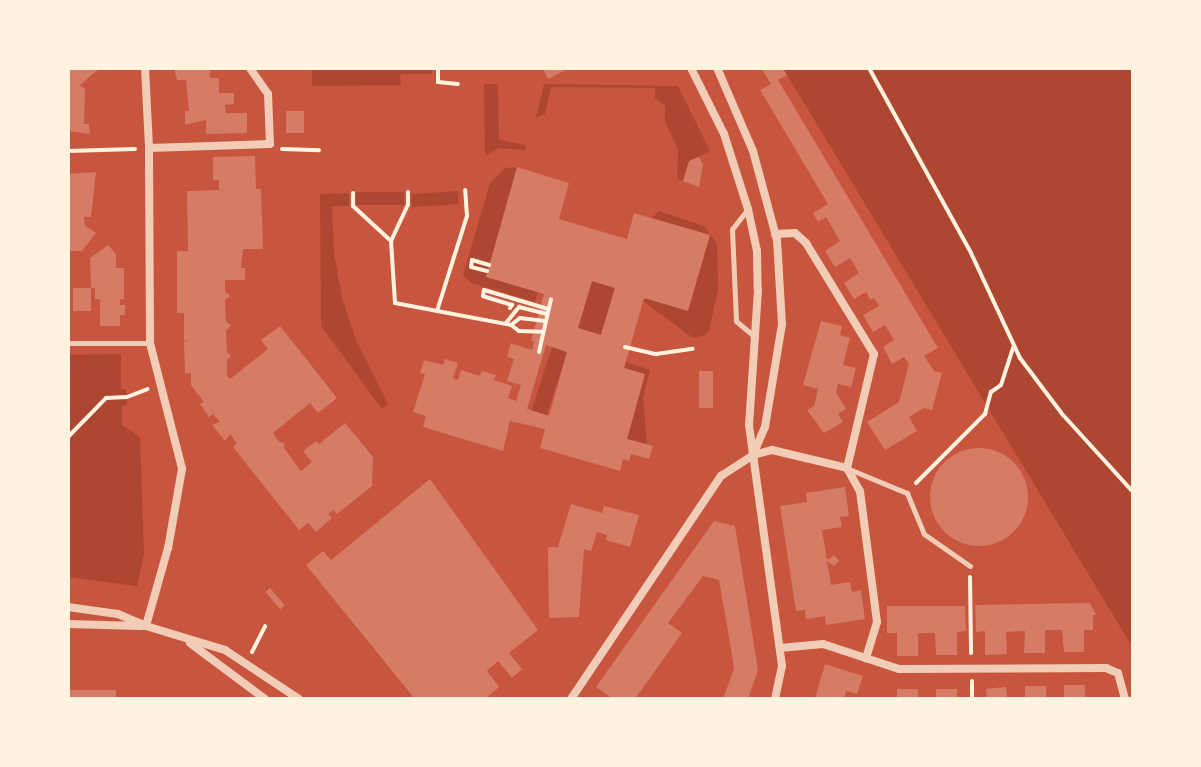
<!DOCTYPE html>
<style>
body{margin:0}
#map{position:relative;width:1201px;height:767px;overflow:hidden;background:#c8553d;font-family:"Zilla Slab",serif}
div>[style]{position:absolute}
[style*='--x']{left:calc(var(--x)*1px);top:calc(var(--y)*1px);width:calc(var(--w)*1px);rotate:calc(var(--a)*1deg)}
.green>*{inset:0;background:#ae4732;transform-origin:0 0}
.building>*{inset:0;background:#d67c66;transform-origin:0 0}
.round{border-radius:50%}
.path>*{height:4px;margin:-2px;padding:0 2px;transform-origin:2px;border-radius:2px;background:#fff3e0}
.service>*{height:5px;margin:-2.5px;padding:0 2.5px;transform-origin:2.5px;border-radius:2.5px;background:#f1ccb7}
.minor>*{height:8px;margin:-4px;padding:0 4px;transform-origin:4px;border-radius:4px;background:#f1ccb7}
span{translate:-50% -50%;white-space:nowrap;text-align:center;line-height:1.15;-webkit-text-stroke:6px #fff3e0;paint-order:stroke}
.frame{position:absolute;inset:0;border:70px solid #fff3e0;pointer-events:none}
</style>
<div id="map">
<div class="green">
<div style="clip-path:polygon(312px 68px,432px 68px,432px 74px,400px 74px,401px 85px,312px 86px)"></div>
<div style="clip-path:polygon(783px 68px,1133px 68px,1133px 648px)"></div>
<div style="clip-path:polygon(484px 84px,498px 84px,499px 140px,526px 145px,525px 150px,499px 148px,485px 156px)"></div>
<div style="clip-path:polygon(544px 84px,678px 86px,710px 151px,689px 161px,683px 181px,677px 179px,678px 149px,665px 121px,665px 106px,655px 98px,655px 88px,551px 87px,545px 114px,536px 118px)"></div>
<div style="clip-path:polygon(517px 167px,538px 292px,535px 302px,471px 283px,463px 275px,490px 183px,505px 168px)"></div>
<div style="left:458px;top:191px;width:13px;height:47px;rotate:86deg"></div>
<div style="left:404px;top:192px;width:13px;height:48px;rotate:90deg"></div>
<div style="clip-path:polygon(349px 193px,349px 206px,332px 206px,334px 253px,342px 298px,356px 340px,388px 404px,382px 409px,321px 326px,320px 194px)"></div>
<div style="clip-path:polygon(659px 211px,704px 226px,717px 244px,718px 290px,709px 331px,703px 336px,693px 338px,643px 301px,710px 235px,652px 218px)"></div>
<div style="left:592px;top:281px;width:24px;height:49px;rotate:17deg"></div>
<div style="left:552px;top:347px;width:16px;height:67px;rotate:18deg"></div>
<div style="clip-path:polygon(121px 354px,121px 389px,126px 389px,127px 397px,127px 405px,122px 406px,122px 425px,140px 437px,144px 554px,137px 586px,68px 577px,68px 355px)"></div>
<div style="clip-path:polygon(626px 362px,650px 370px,643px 397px,647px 444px,627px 439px,645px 374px,624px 368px)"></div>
</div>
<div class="building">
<div style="clip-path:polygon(68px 68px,100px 68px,80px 85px,85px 89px,84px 124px,89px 124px,90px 134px,68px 131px)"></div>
<div style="clip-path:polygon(174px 68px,210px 68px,210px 78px,219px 78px,219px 93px,234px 93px,234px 104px,225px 105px,226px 113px,247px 113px,247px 133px,206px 134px,206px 120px,185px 125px,185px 111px,189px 111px,186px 80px,177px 80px)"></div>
<div style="clip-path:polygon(543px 68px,569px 68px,548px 79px)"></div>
<div style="clip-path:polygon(761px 68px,782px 68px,787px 75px,778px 80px,938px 348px,924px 356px,934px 371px,942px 373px,932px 410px,924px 408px,909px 417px,917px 431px,885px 450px,867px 422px,899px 402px,909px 364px,904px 357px,892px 364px,883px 347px,894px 340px,885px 325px,873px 332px,863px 315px,879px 306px,874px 298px,870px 300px,866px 292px,854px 299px,844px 283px,859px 273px,850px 258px,835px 267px,825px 251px,840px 241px,826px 217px,818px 222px,813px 213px,828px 204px,760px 90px,771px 84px)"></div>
<div style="left:286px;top:111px;width:18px;height:22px"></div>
<div style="clip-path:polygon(255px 156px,256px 189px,261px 189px,263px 249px,243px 249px,241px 268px,245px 268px,245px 280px,225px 280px,225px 291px,230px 296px,225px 300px,226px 321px,231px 326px,226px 330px,227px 352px,231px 356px,227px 360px,227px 375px,230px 379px,268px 349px,261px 340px,280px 326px,337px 398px,318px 413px,310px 403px,273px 433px,279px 442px,284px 443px,284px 448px,301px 471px,312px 462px,303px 451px,316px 441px,319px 444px,345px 423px,373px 457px,372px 486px,337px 514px,333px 510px,328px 514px,332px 518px,316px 532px,308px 523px,299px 530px,233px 447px,237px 443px,230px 434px,225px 441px,212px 425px,220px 422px,213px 414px,209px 417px,200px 404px,204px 402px,191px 385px,191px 373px,185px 374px,184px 342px,190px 340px,184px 341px,184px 313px,177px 313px,177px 251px,188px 251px,187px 191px,219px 190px,219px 180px,213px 180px,213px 157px)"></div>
<div style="clip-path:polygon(699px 157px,703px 165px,699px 187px,683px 181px,689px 161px)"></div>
<div style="clip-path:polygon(evenodd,517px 167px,569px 183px,559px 219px,627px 239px,634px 213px,710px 235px,688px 311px,644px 298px,624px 368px,645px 374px,627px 439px,653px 446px,649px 459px,631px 454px,629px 461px,623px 459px,620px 471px,540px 448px,545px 429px,510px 421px,503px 451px,423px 427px,426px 416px,413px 412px,425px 374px,420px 373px,424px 360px,443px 365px,445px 359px,458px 363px,453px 378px,458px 380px,461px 370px,480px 376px,482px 371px,496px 375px,494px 380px,512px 386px,508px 398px,516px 401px,521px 385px,507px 381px,514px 359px,507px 357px,511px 343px,532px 350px,534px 341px,531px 341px,544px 294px,486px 277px,517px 167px,592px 281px,615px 288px,601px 335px,578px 328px,592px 281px,517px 167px,546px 345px,567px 352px,549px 416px,527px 409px,546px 345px)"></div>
<div style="clip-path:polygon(96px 172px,91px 217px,84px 217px,85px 225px,96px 233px,82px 251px,68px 251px,68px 174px)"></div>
<div style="clip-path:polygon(108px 245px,116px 254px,116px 268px,124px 268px,124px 299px,120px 299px,120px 305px,125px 305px,125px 315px,120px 315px,120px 326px,100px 326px,100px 299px,95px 299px,95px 288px,91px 288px,90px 258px)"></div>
<div style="left:73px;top:288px;width:18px;height:23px"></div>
<div style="clip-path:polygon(821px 321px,842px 326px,840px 335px,850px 338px,843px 365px,856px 368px,851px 387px,838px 384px,836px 393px,846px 409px,838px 414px,843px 422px,824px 433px,807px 410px,814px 406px,818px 389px,803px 385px)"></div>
<div style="left:699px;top:371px;width:14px;height:37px"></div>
<div class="round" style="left:930px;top:448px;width:98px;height:98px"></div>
<div style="clip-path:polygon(430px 479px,538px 630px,509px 653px,522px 669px,512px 678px,498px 661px,487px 671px,499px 687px,485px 699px,415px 699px,306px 565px,323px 551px,331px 560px)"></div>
<div style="clip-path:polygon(845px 487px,849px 516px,840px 517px,842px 527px,822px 530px,827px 560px,834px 555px,839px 561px,834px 566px,827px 561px,831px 585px,850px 582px,852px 592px,861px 590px,865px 619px,826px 625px,825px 616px,806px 619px,805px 610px,796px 611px,780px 506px,807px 502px,806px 493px)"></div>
<div style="clip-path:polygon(571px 504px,602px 513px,604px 506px,639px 515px,630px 547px,606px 540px,607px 535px,597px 532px,591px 551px,584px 549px,579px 617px,549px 618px,548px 547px,558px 547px)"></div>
<div style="clip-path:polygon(714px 521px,735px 526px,758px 670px,748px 699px,723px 699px,734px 669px,731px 649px,719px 580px,703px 576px,668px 623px,682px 633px,635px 699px,613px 699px,596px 687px)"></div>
<div style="left:270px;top:588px;width:23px;height:6px;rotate:50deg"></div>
<div style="clip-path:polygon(1090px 603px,1096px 615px,1093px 615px,1093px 630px,1084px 630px,1084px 652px,1064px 652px,1062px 630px,1045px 630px,1045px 653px,1024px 653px,1025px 631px,1006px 632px,1007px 654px,985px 655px,985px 631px,976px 632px,975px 605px)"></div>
<div style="clip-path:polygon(887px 606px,965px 606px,966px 631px,957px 632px,957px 655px,936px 655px,935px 633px,918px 633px,918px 656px,897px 656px,897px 633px,887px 633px)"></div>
<div style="clip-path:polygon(825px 664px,863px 676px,857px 694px,846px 691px,844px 699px,815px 699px)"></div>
<div style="left:1085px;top:685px;width:14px;height:21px;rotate:90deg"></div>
<div style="left:1046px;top:686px;width:13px;height:21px;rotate:90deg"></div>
<div style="left:1006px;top:687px;width:12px;height:20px;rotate:85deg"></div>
<div style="left:918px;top:689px;width:10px;height:21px;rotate:90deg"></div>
<div style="left:936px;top:689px;width:21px;height:10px"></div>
<div style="left:116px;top:690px;width:9px;height:48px;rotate:90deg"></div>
</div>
<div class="path">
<div style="--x:438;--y:68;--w:14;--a:90"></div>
<div style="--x:438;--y:82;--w:20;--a:6"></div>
<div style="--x:869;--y:68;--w:211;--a:61.1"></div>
<div style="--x:971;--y:253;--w:116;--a:65"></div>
<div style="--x:1020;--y:358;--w:71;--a:53"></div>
<div style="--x:1063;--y:415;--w:104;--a:47.7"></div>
<div style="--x:282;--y:149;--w:37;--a:2"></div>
<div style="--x:68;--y:151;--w:67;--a:-1.7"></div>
<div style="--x:353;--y:193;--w:13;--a:90"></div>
<div style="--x:353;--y:206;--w:52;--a:42.6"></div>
<div style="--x:391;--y:241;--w:40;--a:-65"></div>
<div style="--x:408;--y:205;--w:13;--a:-90"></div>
<div style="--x:391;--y:241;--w:62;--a:86.3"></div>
<div style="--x:395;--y:303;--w:118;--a:10.7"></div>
<div style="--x:511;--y:325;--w:10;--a:37"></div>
<div style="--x:519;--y:331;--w:23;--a:2"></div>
<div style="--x:487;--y:271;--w:16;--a:-166"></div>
<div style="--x:471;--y:267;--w:7;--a:-82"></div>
<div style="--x:472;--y:260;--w:18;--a:16"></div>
<div style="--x:510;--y:308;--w:4;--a:-56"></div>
<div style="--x:512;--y:305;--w:30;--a:-163"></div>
<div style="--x:483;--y:296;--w:6;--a:-81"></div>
<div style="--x:484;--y:290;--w:67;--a:16.5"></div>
<div style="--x:437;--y:311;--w:100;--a:-72.5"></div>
<div style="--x:467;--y:216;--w:26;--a:-94"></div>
<div style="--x:506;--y:323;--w:21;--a:-51"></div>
<div style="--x:519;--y:307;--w:29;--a:14"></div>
<div style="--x:511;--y:325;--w:11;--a:-38"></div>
<div style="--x:520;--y:318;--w:25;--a:7"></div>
<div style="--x:625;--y:347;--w:32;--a:13"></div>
<div style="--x:656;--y:354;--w:37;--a:-8"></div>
<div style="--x:539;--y:352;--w:54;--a:-77.2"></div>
<div style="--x:68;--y:437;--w:54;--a:-45.7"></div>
<div style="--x:106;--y:398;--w:21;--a:-3"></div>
<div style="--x:127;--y:397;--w:22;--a:-21"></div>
<div style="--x:916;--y:483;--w:98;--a:-45"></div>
<div style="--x:985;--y:414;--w:23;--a:-75"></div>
<div style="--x:991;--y:392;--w:12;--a:-35"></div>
<div style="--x:1001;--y:385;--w:39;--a:-72"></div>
<div style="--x:970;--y:577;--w:76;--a:89.2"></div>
<div style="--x:252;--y:652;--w:29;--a:-63"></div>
<div style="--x:972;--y:681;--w:18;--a:90"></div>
</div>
<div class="service">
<div style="--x:747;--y:210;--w:24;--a:128"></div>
<div style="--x:732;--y:229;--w:92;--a:87.5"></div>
<div style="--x:736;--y:321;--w:26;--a:40"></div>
<div style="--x:68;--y:343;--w:82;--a:0"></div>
<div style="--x:849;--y:469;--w:63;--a:22.5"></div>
<div style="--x:907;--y:493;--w:44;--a:67.5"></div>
<div style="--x:924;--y:534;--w:56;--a:34.8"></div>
</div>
<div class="minor">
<div style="--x:145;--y:68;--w:80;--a:87.1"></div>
<div style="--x:149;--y:148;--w:195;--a:89.7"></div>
<div style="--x:150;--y:343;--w:130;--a:75.7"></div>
<div style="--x:182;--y:469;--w:80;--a:100"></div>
<div style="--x:168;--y:548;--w:81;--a:105.8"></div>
<div style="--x:691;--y:68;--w:74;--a:63.4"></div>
<div style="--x:724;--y:134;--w:79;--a:72.3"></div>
<div style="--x:748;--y:209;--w:43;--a:77.9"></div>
<div style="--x:757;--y:251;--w:39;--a:89"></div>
<div style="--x:758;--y:290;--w:135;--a:93.8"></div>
<div style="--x:749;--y:425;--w:243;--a:82.2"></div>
<div style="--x:782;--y:666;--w:34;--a:102"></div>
<div style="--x:149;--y:148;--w:121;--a:-1.9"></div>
<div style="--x:270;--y:144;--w:50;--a:-92.3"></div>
<div style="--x:268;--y:94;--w:32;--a:-125"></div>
<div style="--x:775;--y:234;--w:20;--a:-3"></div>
<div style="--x:795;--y:233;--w:15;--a:42"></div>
<div style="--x:806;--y:243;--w:130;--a:58.5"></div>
<div style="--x:874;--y:354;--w:117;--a:103.3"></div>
<div style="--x:847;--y:468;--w:26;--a:61"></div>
<div style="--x:860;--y:491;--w:132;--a:82.6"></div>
<div style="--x:877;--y:622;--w:38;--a:107"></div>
<div style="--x:753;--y:455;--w:20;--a:-15"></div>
<div style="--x:772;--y:450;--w:77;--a:13.5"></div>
<div style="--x:68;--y:607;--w:50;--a:8"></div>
<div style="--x:118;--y:614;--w:30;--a:23"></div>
<div style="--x:146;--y:626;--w:83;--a:16.9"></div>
<div style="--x:225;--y:650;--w:89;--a:33.5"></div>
<div style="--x:68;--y:624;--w:73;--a:1.6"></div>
<div style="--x:190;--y:643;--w:94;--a:36.7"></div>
<div style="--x:780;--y:648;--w:43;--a:-5.3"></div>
<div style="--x:823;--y:644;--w:80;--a:18.2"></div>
<div style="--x:899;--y:669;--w:207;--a:-0.3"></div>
<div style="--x:1106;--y:668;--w:13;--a:23"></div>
<div style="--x:1118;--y:673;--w:27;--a:75"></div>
<div style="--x:571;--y:699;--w:269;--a:-56.1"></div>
<div style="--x:721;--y:476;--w:38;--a:-33"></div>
<div style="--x:753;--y:455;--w:30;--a:-67"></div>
<div style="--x:765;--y:427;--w:104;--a:-80.6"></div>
<div style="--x:782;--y:324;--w:84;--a:-93.4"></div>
<div style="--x:777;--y:240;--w:92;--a:-105.1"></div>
<div style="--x:753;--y:151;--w:90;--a:-113.4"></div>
</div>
<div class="frame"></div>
</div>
